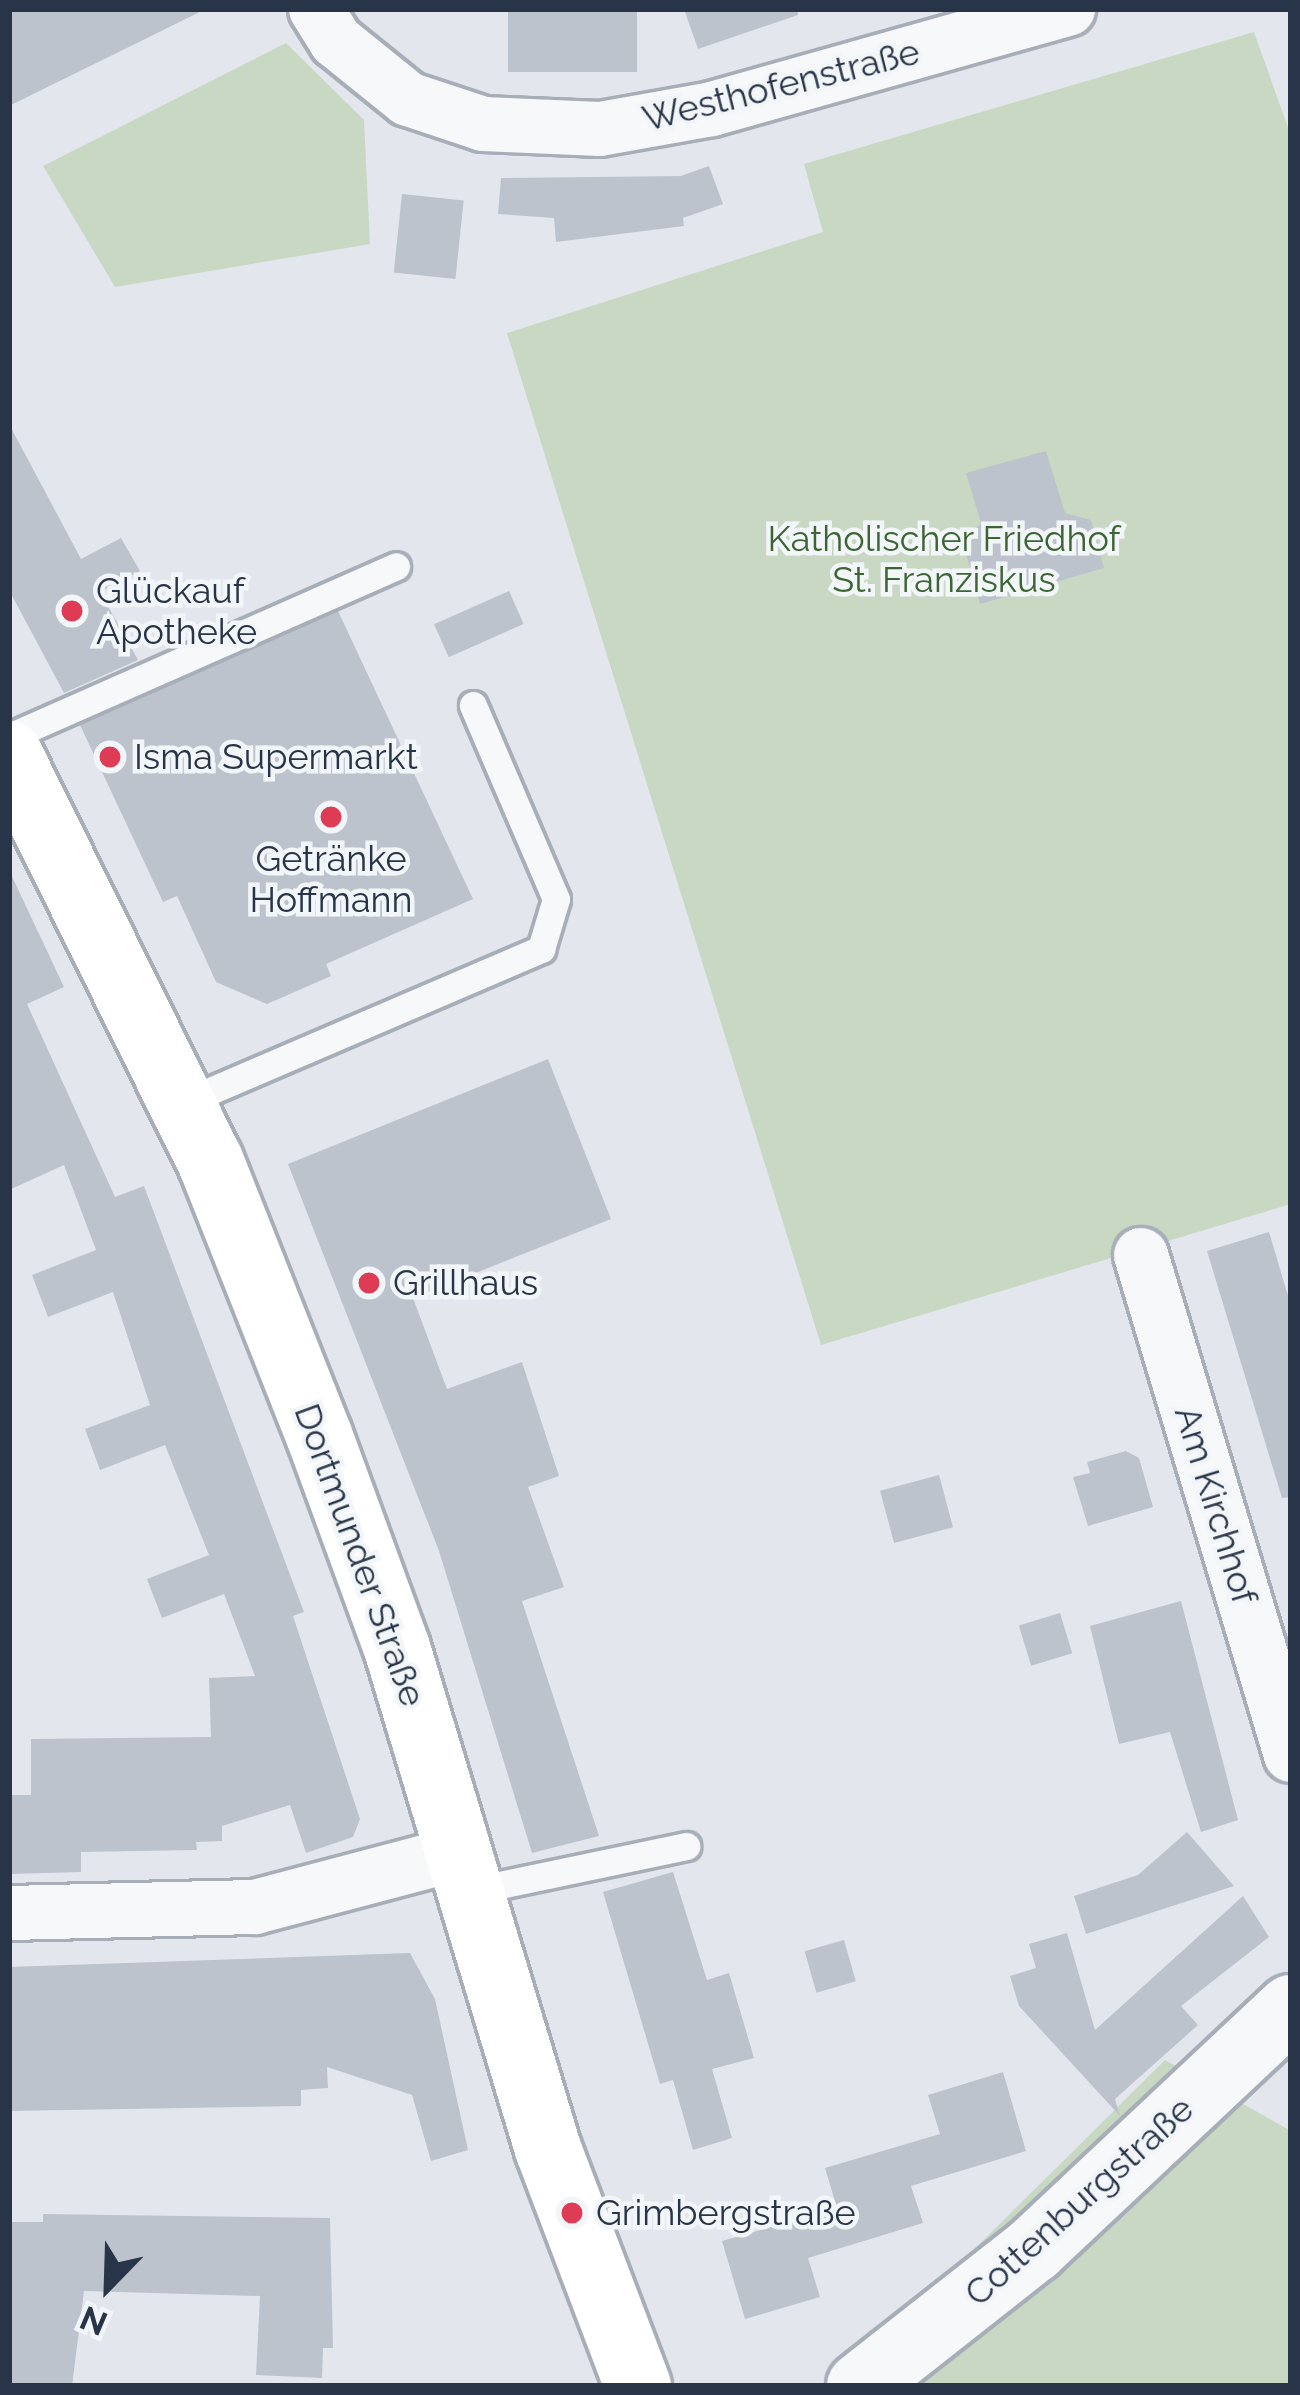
<!DOCTYPE html>
<meta charset="utf-8">
<style>
body{margin:0}
#map{position:relative;width:1300px;height:2395px;overflow:hidden;background:#e3e7ed;font-family:Raleway,sans-serif}
div>[style]{position:absolute}
[style*='--x']{left:calc(var(--x)*1px);top:calc(var(--y)*1px);width:calc(var(--w)*1px);rotate:calc(var(--a)*1deg)}
.green>*{inset:0;background:#c8d8c3}
.building>*{inset:0;background:#bcc3cd;transform-origin:0 0}
.roads{filter:drop-shadow(3px 0 #a7aeb8) drop-shadow(-3px 0 #a7aeb8) drop-shadow(0 3px #a7aeb8) drop-shadow(0 -3px #a7aeb8)}
.service>*{height:27px;margin:-13.5px;padding:0 13.5px;transform-origin:13.5px;border-radius:13.5px;background:#f7f8fa}
.minor>*{height:54px;margin:-27px;padding:0 27px;transform-origin:27px;border-radius:27px;background:#f7f8fa}
.tertiary>*{height:66px;margin:-33px;padding:0 33px;transform-origin:33px;border-radius:33px;background:#f7f8fa}
.secondary>*{height:66px;margin:-33px;padding:0 33px;transform-origin:33px;border-radius:33px;background:#fff}
.dots>*{width:33px;height:33px;translate:-50% -50%;box-sizing:border-box;border:6px solid #f3f6f9;border-radius:50%}
span{translate:-50% -50%;white-space:nowrap;text-align:center;line-height:1.15;-webkit-text-stroke:9px #f3f6f9;paint-order:stroke}
.street-label{font-size:36px;color:#283447}
.park-label{font-size:36px;color:#3d6534}
.poi-label{font-size:36px;color:#283447}
.left{translate:0 -50%;text-align:left}
.frame{position:absolute;inset:0;border:12px solid #283447;pointer-events:none}
.north{position:absolute;left:48px;top:2227px;width:120px;height:120px;-webkit-text-stroke:9px #f3f6f9;paint-order:stroke;rotate:203deg;font-size:33px;font-weight:700;line-height:48px;text-align:center;color:#283447}
.north::after{content:'';display:block;margin:auto;width:42px;height:54px;background:#283447;clip-path:polygon(50% 0,100% 100%,50% 72%,0 100%)}
</style>
<div id="map">
<div class="green">
<div style="clip-path:polygon(1254px 32px,1291px 136px,1291px 1204px,821px 1345px,507px 333px,823px 232px,804px 164px)"></div>
<div style="clip-path:polygon(286px 43px,364px 120px,370px 244px,115px 287px,43px 166px)"></div>
<div style="clip-path:polygon(1165px 2060px,1291px 2131px,1291px 2386px,837px 2385px)"></div>
</div>
<div class="building">
<div style="clip-path:polygon(9px 9px,206px 9px,9px 106px)"></div>
<div style="left:508px;top:9px;width:129px;height:63px"></div>
<div style="clip-path:polygon(684px 9px,797px 9px,798px 15px,698px 49px)"></div>
<div style="clip-path:polygon(709px 166px,723px 204px,683px 218px,684px 226px,556px 242px,554px 218px,498px 214px,501px 178px,681px 176px)"></div>
<div style="left:402px;top:194px;width:62px;height:79px;rotate:6deg"></div>
<div style="clip-path:polygon(9px 424px,81px 559px,121px 538px,140px 571px,100px 592px,138px 660px,64px 693px,9px 590px)"></div>
<div style="clip-path:polygon(1046px 451px,1065px 513px,1091px 520px,1104px 568px,980px 604px,963px 543px,981px 523px,966px 473px)"></div>
<div style="left:509px;top:591px;width:36px;height:82px;rotate:66deg"></div>
<div style="clip-path:polygon(338px 611px,473px 899px,326px 964px,331px 976px,267px 1004px,216px 982px,177px 896px,163px 902px,80px 725px)"></div>
<div style="clip-path:polygon(9px 870px,64px 987px,27px 1004px,115px 1197px,144px 1186px,304px 1612px,293px 1616px,360px 1819px,353px 1837px,306px 1853px,290px 1805px,222px 1826px,222px 1841px,196px 1842px,197px 1850px,81px 1852px,81px 1872px,9px 1874px,9px 1795px,31px 1795px,31px 1739px,211px 1737px,209px 1678px,255px 1676px,224px 1594px,162px 1618px,155px 1600px,147px 1579px,209px 1555px,165px 1445px,100px 1470px,85px 1429px,150px 1405px,113px 1292px,48px 1317px,32px 1275px,96px 1250px,64px 1165px,9px 1190px)"></div>
<div style="clip-path:polygon(548px 1059px,611px 1219px,413px 1298px,447px 1389px,522px 1362px,559px 1476px,528px 1487px,564px 1587px,522px 1601px,599px 1836px,532px 1853px,439px 1551px,288px 1164px)"></div>
<div style="clip-path:polygon(1269px 1232px,1291px 1306px,1291px 1497px,1282px 1498px,1207px 1251px)"></div>
<div style="clip-path:polygon(1126px 1451px,1139px 1458px,1153px 1507px,1088px 1526px,1073px 1477px,1090px 1473px,1087px 1462px)"></div>
<div style="left:939px;top:1475px;width:54px;height:61px;rotate:75deg"></div>
<div style="clip-path:polygon(1181px 1601px,1238px 1820px,1201px 1832px,1170px 1732px,1119px 1744px,1090px 1626px)"></div>
<div style="left:1060px;top:1613px;width:42px;height:43px;rotate:73deg"></div>
<div style="clip-path:polygon(1187px 1832px,1234px 1886px,1086px 1934px,1074px 1896px,1138px 1875px)"></div>
<div style="clip-path:polygon(673px 1872px,707px 1980px,729px 1973px,754px 2058px,712px 2069px,732px 2138px,693px 2150px,673px 2080px,660px 2084px,603px 1892px)"></div>
<div style="clip-path:polygon(1243px 1896px,1269px 1937px,1181px 2006px,1198px 2025px,1115px 2099px,1120px 2116px,1019px 2006px,1010px 1976px,1036px 1968px,1029px 1944px,1067px 1933px,1095px 2030px)"></div>
<div style="left:844px;top:1940px;width:43px;height:41px;rotate:74deg"></div>
<div style="clip-path:polygon(410px 1953px,435px 1999px,468px 2150px,431px 2161px,412px 2095px,327px 2067px,328px 2088px,301px 2090px,301px 2106px,9px 2111px,9px 1967px)"></div>
<div style="clip-path:polygon(1003px 2072px,1026px 2151px,911px 2186px,923px 2223px,808px 2258px,820px 2297px,745px 2319px,722px 2241px,837px 2208px,825px 2168px,940px 2134px,928px 2095px)"></div>
<div style="clip-path:polygon(43px 2214px,330px 2218px,333px 2348px,323px 2348px,322px 2378px,256px 2375px,260px 2296px,84px 2291px,72px 2386px,9px 2386px,10px 2222px,43px 2222px)"></div>
</div>
<div class="roads">
<div class="service">
<div style="--x:9;--y:737;--w:423;--a:-23.8"></div>
<div style="--x:182;--y:1103;--w:391;--a:-23.2"></div>
<div style="--x:541;--y:949;--w:52;--a:-73.3"></div>
<div style="--x:556;--y:899;--w:211;--a:-113.2"></div>
<div style="--x:471;--y:1891;--w:220;--a:-11.8"></div>
</div>
<div class="minor">
<div style="--x:316;--y:9;--w:38;--a:58"></div>
<div style="--x:336;--y:41;--w:92;--a:38.9"></div>
<div style="--x:408;--y:99;--w:79;--a:18.4"></div>
<div style="--x:483;--y:124;--w:117;--a:2.4"></div>
<div style="--x:600;--y:129;--w:114;--a:-10.1"></div>
<div style="--x:712;--y:109;--w:370;--a:-15.7"></div>
<div style="--x:1141;--y:1255;--w:522;--a:73.3"></div>
<div style="--x:9;--y:1913;--w:246;--a:-1.4"></div>
<div style="--x:255;--y:1907;--w:211;--a:-14.8"></div>
</div>
<div class="tertiary">
<div style="--x:860;--y:2386;--w:221;--a:-38.2"></div>
<div style="--x:1034;--y:2249;--w:352;--a:-43.2"></div>
</div>
<div class="secondary">
<div style="--x:9;--y:754;--w:453;--a:63.7"></div>
<div style="--x:210;--y:1160;--w:296;--a:68.4"></div>
<div style="--x:319;--y:1435;--w:227;--a:69.9"></div>
<div style="--x:397;--y:1648;--w:523;--a:73.23"></div>
<div style="--x:548;--y:2149;--w:254;--a:69.2"></div>
</div>
</div>
<div class="dots">
<div style="left:72px;top:611px;background:#de3b55"></div>
<div style="left:110px;top:757px;background:#de3b55"></div>
<div style="left:331px;top:817px;background:#de3b55"></div>
<div style="left:369px;top:1283px;background:#de3b55"></div>
<div style="left:572px;top:2213px;background:#de3b55"></div>
</div>
<div class="street-label">
<span style="left:781px;top:85px;rotate:-14deg">Westhofenstraße</span>
<span style="left:1216px;top:1505px;rotate:73deg">Am Kirchhof</span>
<span style="left:360px;top:1555px;rotate:70deg">Dortmunder Straße</span>
<span style="left:1079px;top:2201px;rotate:-42deg">Cottenburgstraße</span>
</div>
<div class="park-label">
<span style="left:944px;top:559px">Katholischer Friedhof<br>St. Franziskus</span>
</div>
<div class="poi-label">
<span class="left" style="left:96px;top:611px">Glückauf<br>Apotheke</span>
<span class="left" style="left:134px;top:757px">Isma Supermarkt</span>
<span style="left:331px;top:879px">Getränke<br>Hoffmann</span>
<span class="left" style="left:393px;top:1283px">Grillhaus</span>
<span class="left" style="left:596px;top:2213px">Grimbergstraße</span>
</div>
<div class="frame"></div>
<div class="north">N</div>
</div>
